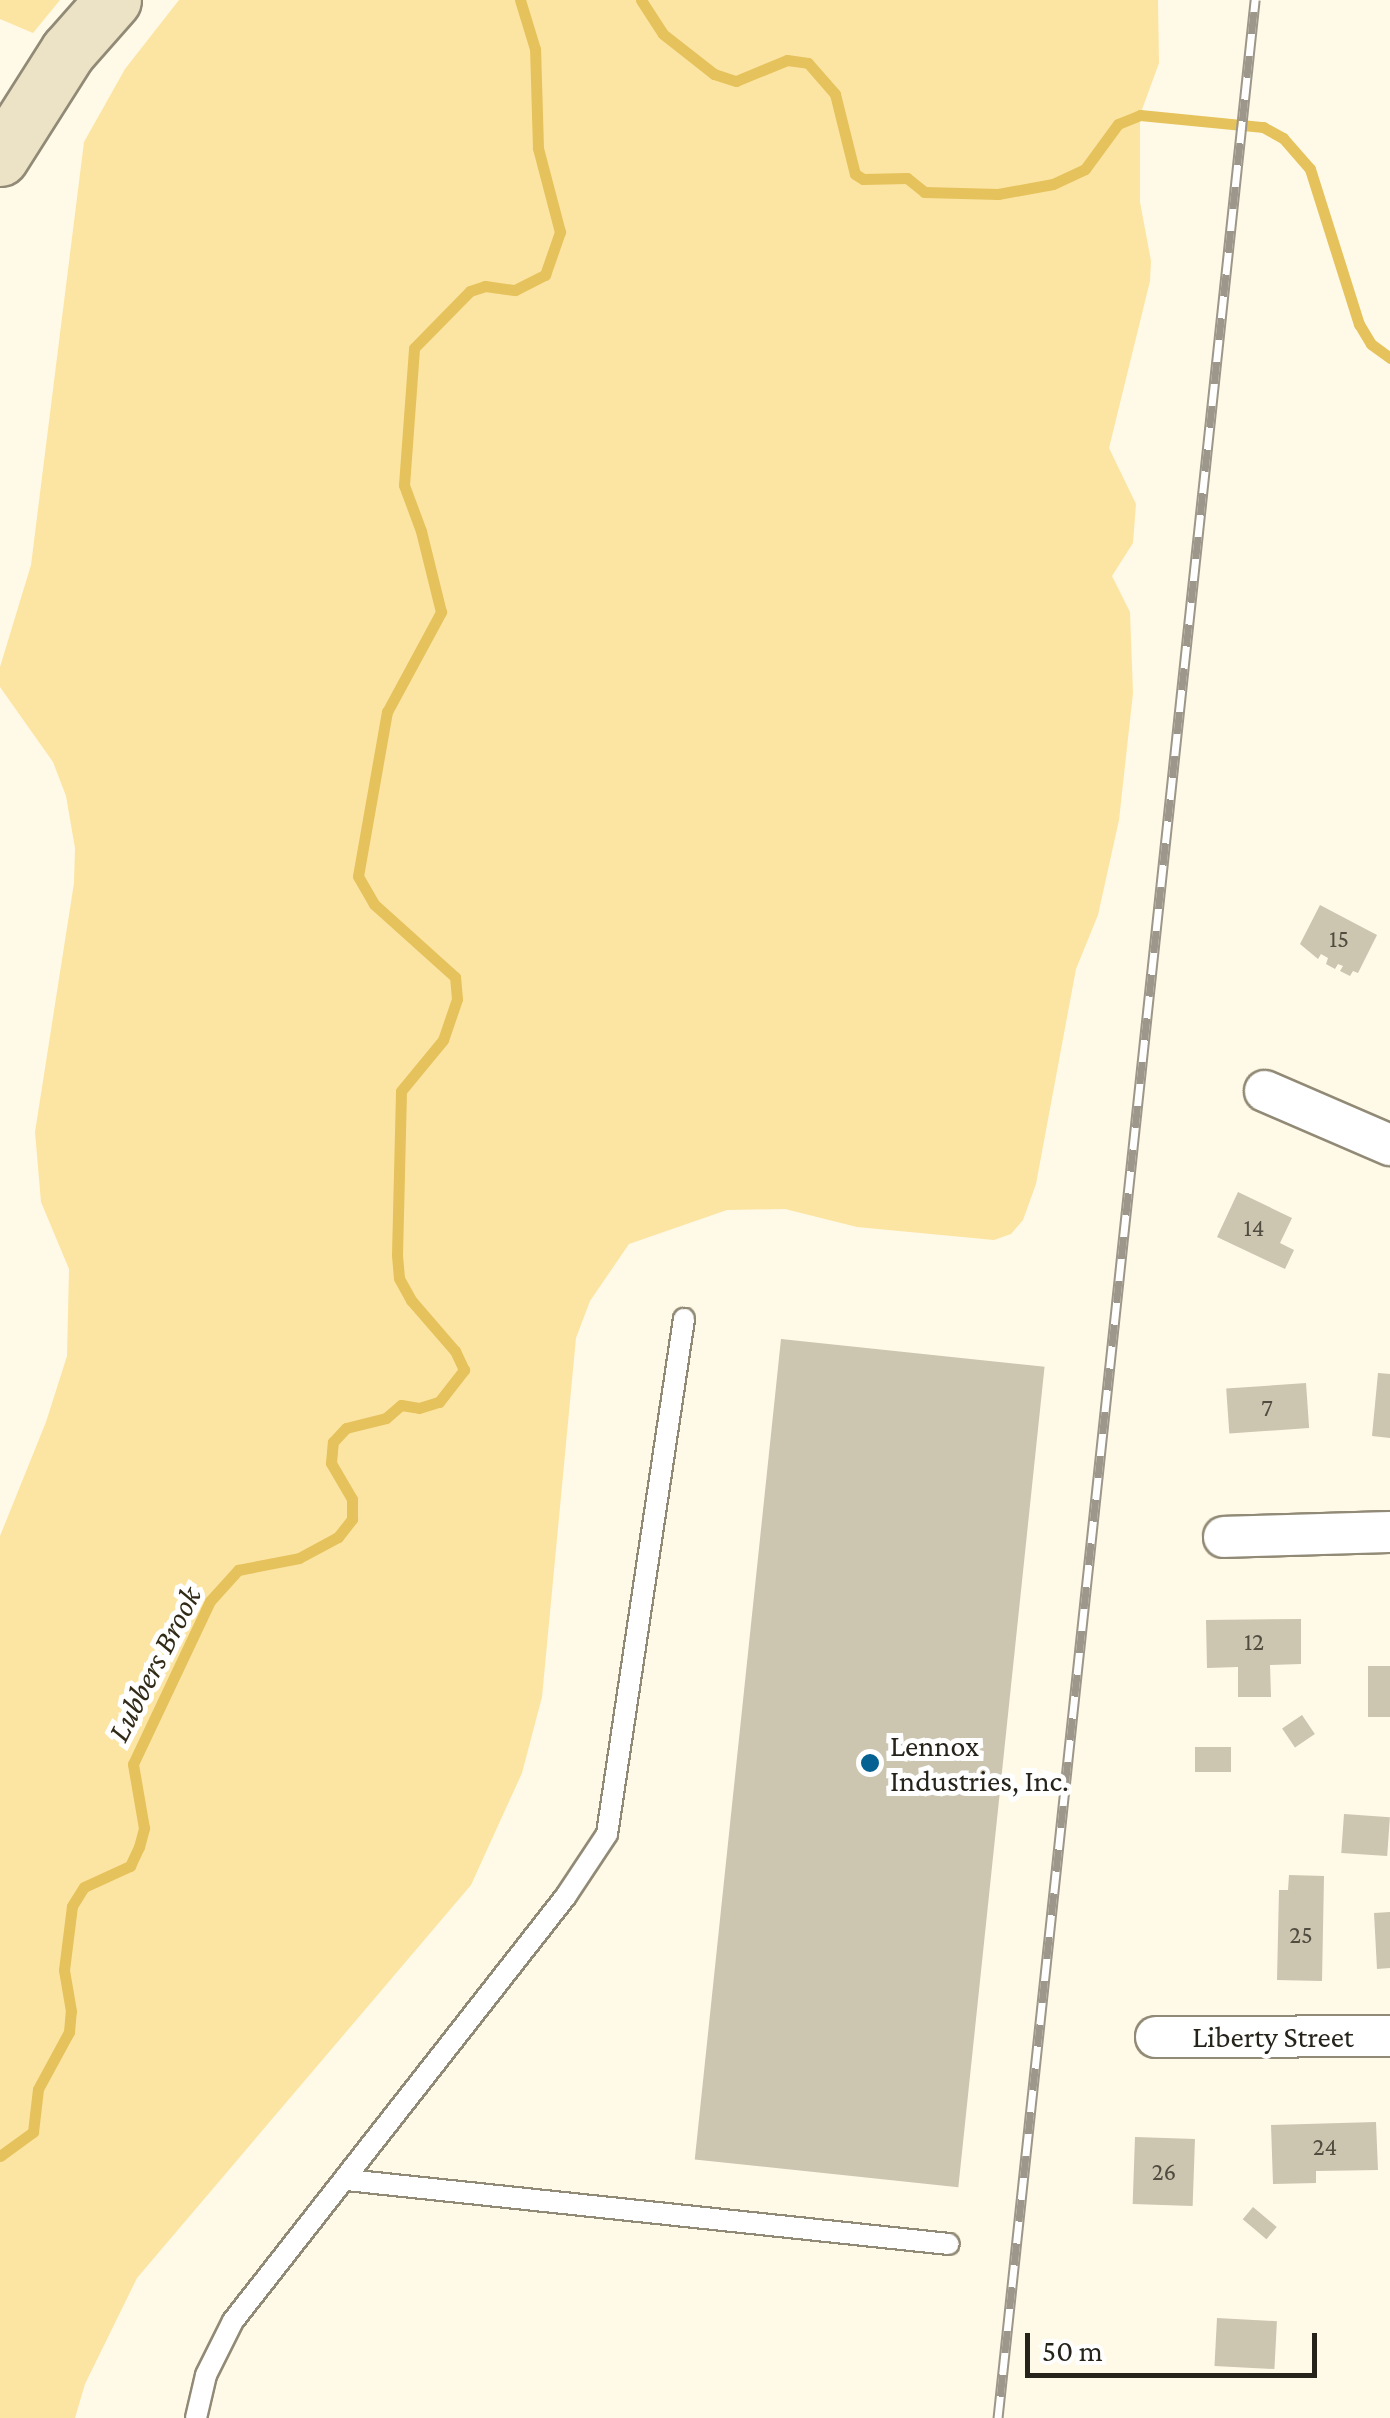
<!DOCTYPE html>
<style>
body{margin:0}
#map{position:relative;width:1390px;height:2418px;overflow:hidden;background:#fff9e7;font-family:"Crimson Pro",serif}
div>[style]{position:absolute}
[style*='--x']{left:calc(var(--x)*1px);top:calc(var(--y)*1px);width:calc(var(--w)*1px);rotate:calc(var(--a)*1deg)}
.green>*{inset:0;background:#fce5a3}
.stream>*{height:11px;margin:-5.5px;padding:0 5.5px;transform-origin:5.5px;border-radius:5.5px;background:#e5c25b}
.building>*{inset:0;background:#ccc5b0;transform-origin:0 0}
.roads{filter:drop-shadow(2px 0 #918a76) drop-shadow(-2px 0 #918a76) drop-shadow(0 2px #918a76) drop-shadow(0 -2px #918a76)}
.lane>*{height:20px;margin:-10px;padding:0 10px;transform-origin:10px;border-radius:10px;background:#fff}
.street>*{height:40px;margin:-20px;padding:0 20px;transform-origin:20px;border-radius:20px;background:#fff}
.secondary>*{height:55px;margin:-27.5px;padding:0 27.5px;transform-origin:27.5px;border-radius:27.5px;background:#ece2c5}
.rail>*{height:11px;margin-top:-5.5px;transform-origin:0;background:repeating-linear-gradient(90deg,#fff 0 22px,#9c978a 0 44px);box-sizing:border-box;border-block:2px solid #9c978a}
.dots>*{width:28px;height:28px;translate:-50% -50%;box-sizing:border-box;border:5px solid #fff;border-radius:50%}
span{translate:-50% -50%;white-space:nowrap;text-align:center;line-height:1.15;-webkit-text-stroke:10px #fff;paint-order:stroke}
.number-label{font-size:25px;color:#504c40}
.number-label span{-webkit-text-stroke-width:0}
.poi-label{font-size:30px;color:#26231b}
.left{translate:0 -50%;text-align:left}
.street-label{font-size:30px;color:#26231b}
.water-label{font-size:32px;color:#302a17;font-style:italic}
.scale{position:absolute;left:1025px;top:2333px;width:292px;height:45px;box-sizing:border-box;border:5px solid #26231b;border-top:0;padding-left:12px;font-size:30px;line-height:35px;white-space:nowrap;color:#26231b;-webkit-text-stroke:8px #fff;paint-order:stroke}
</style>
<div id="map">
<div class="green">
<div style="clip-path:polygon(0 0,60px 0,33px 33px,0 19px)"></div>
<div style="clip-path:polygon(179px 0,1158px 0,1159px 63px,1140px 115px,1140px 202px,1151px 261px,1150px 281px,1109px 448px,1136px 504px,1133px 543px,1112px 576px,1130px 612px,1133px 693px,1119px 820px,1098px 915px,1076px 969px,1036px 1184px,1023px 1220px,1011px 1234px,994px 1240px,857px 1227px,785px 1209px,727px 1210px,629px 1244px,590px 1301px,576px 1338px,542px 1697px,522px 1773px,471px 1885px,137px 2278px,85px 2384px,75px 2418px,0 2418px,0 1536px,46px 1422px,67px 1356px,69px 1269px,41px 1202px,35px 1132px,74px 883px,75px 848px,66px 796px,53px 762px,0 687px,0 667px,31px 565px,84px 142px,125px 69px)"></div>
</div>
<div class="stream">
<div style="--x:641;--y:0;--w:40;--a:57.1"></div>
<div style="--x:663;--y:34;--w:65;--a:38.1"></div>
<div style="--x:714;--y:74;--w:23;--a:18"></div>
<div style="--x:736;--y:81;--w:55;--a:-22.4"></div>
<div style="--x:787;--y:60;--w:21;--a:8"></div>
<div style="--x:808;--y:63;--w:41;--a:48.9"></div>
<div style="--x:835;--y:94;--w:82;--a:76"></div>
<div style="--x:855;--y:174;--w:9;--a:32"></div>
<div style="--x:863;--y:179;--w:44;--a:-1.3"></div>
<div style="--x:907;--y:178;--w:22;--a:39"></div>
<div style="--x:924;--y:192;--w:74;--a:1.5"></div>
<div style="--x:998;--y:194;--w:56;--a:-10.3"></div>
<div style="--x:1053;--y:184;--w:35;--a:-25"></div>
<div style="--x:1085;--y:169;--w:56;--a:-53.7"></div>
<div style="--x:1118;--y:124;--w:24;--a:-22"></div>
<div style="--x:1140;--y:115;--w:124;--a:5.6"></div>
<div style="--x:1263;--y:127;--w:23;--a:29"></div>
<div style="--x:1283;--y:138;--w:41;--a:48.9"></div>
<div style="--x:1310;--y:169;--w:163;--a:72.5"></div>
<div style="--x:1359;--y:324;--w:23;--a:59"></div>
<div style="--x:1371;--y:344;--w:24;--a:36"></div>
<div style="--x:0;--y:2156;--w:41;--a:-36"></div>
<div style="--x:33;--y:2132;--w:43;--a:-83.4"></div>
<div style="--x:38;--y:2089;--w:65;--a:-61.5"></div>
<div style="--x:69;--y:2032;--w:21;--a:-85"></div>
<div style="--x:71;--y:2011;--w:42;--a:-99.7"></div>
<div style="--x:64;--y:1970;--w:64;--a:-82.9"></div>
<div style="--x:72;--y:1906;--w:22;--a:-58"></div>
<div style="--x:84;--y:1887;--w:51;--a:-24.5"></div>
<div style="--x:130;--y:1866;--w:21;--a:-65"></div>
<div style="--x:139;--y:1847;--w:20;--a:-75"></div>
<div style="--x:144;--y:1828;--w:65;--a:-99.8"></div>
<div style="--x:133;--y:1764;--w:180;--a:-64.7"></div>
<div style="--x:210;--y:1601;--w:42;--a:-47.9"></div>
<div style="--x:238;--y:1570;--w:62;--a:-11.1"></div>
<div style="--x:299;--y:1558;--w:44;--a:-28.3"></div>
<div style="--x:338;--y:1537;--w:23;--a:-52"></div>
<div style="--x:352;--y:1519;--w:20;--a:-90"></div>
<div style="--x:352;--y:1499;--w:42;--a:-120.3"></div>
<div style="--x:331;--y:1463;--w:21;--a:-85"></div>
<div style="--x:333;--y:1442;--w:19;--a:-47"></div>
<div style="--x:346;--y:1428;--w:41;--a:-14"></div>
<div style="--x:386;--y:1418;--w:20;--a:-41"></div>
<div style="--x:401;--y:1405;--w:18;--a:9"></div>
<div style="--x:419;--y:1408;--w:21;--a:-17"></div>
<div style="--x:439;--y:1402;--w:41;--a:-52"></div>
<div style="--x:464;--y:1370;--w:21;--a:-115"></div>
<div style="--x:455;--y:1351;--w:67;--a:-130.8"></div>
<div style="--x:411;--y:1300;--w:25;--a:-119"></div>
<div style="--x:399;--y:1278;--w:23;--a:-95"></div>
<div style="--x:397;--y:1255;--w:164;--a:-88.6"></div>
<div style="--x:401;--y:1091;--w:66;--a:-50.5"></div>
<div style="--x:443;--y:1040;--w:43;--a:-71.1"></div>
<div style="--x:457;--y:999;--w:22;--a:-95"></div>
<div style="--x:455;--y:977;--w:109;--a:-138"></div>
<div style="--x:374;--y:904;--w:32;--a:-120"></div>
<div style="--x:358;--y:876;--w:167;--a:-80"></div>
<div style="--x:387;--y:712;--w:114;--a:-61.6"></div>
<div style="--x:441;--y:612;--w:83;--a:-103.9"></div>
<div style="--x:421;--y:531;--w:49;--a:-110.3"></div>
<div style="--x:404;--y:485;--w:137;--a:-85.8"></div>
<div style="--x:414;--y:348;--w:80;--a:-45.5"></div>
<div style="--x:470;--y:291;--w:16;--a:-18"></div>
<div style="--x:485;--y:286;--w:30;--a:8"></div>
<div style="--x:515;--y:290;--w:34;--a:-27"></div>
<div style="--x:545;--y:275;--w:46;--a:-70.8"></div>
<div style="--x:560;--y:232;--w:87;--a:-104.7"></div>
<div style="--x:538;--y:148;--w:99;--a:-91.7"></div>
<div style="--x:535;--y:49;--w:51;--a:-107"></div>
</div>
<div class="building">
<div style="clip-path:polygon(1320px 905px,1377px 935px,1358px 973px,1353px 971px,1350px 976px,1340px 971px,1343px 966px,1338px 964px,1335px 969px,1326px 964px,1328px 958px,1321px 954px,1318px 959px,1300px 944px)"></div>
<div style="clip-path:polygon(1238px 1192px,1292px 1218px,1280px 1243px,1294px 1250px,1285px 1269px,1217px 1237px)"></div>
<div style="left:781px;top:1339px;width:265px;height:825px;rotate:6deg"></div>
<div style="clip-path:polygon(1378px 1373px,1390px 1374px,1390px 1438px,1372px 1436px)"></div>
<div style="left:1306px;top:1383px;width:45px;height:80px;rotate:86deg"></div>
<div style="clip-path:polygon(1301px 1619px,1301px 1664px,1270px 1665px,1271px 1697px,1238px 1697px,1238px 1667px,1207px 1668px,1206px 1620px)"></div>
<div style="left:1390px;top:1666px;width:51px;height:22px;rotate:90deg"></div>
<div style="left:1302px;top:1715px;width:23px;height:24px;rotate:56deg"></div>
<div style="left:1195px;top:1747px;width:36px;height:25px"></div>
<div style="left:1344px;top:1814px;width:46px;height:39px;rotate:4deg"></div>
<div style="clip-path:polygon(1289px 1875px,1324px 1876px,1322px 1981px,1277px 1980px,1279px 1890px,1288px 1890px)"></div>
<div style="clip-path:polygon(1390px 1912px,1390px 1968px,1377px 1969px,1374px 1913px)"></div>
<div style="clip-path:polygon(1376px 2122px,1378px 2170px,1316px 2171px,1316px 2183px,1273px 2184px,1271px 2125px)"></div>
<div style="left:1135px;top:2137px;width:60px;height:67px;rotate:2deg"></div>
<div style="left:1253px;top:2207px;width:31px;height:16px;rotate:40deg"></div>
<div style="left:1217px;top:2318px;width:60px;height:48px;rotate:3deg"></div>
</div>
<div class="roads">
<div class="lane">
<div style="--x:347;--y:2180;--w:605;--a:6.07"></div>
<div style="--x:196;--y:2418;--w:44;--a:-76.9"></div>
<div style="--x:206;--y:2375;--w:60;--a:-63.4"></div>
<div style="--x:233;--y:2321;--w:540;--a:-51.92"></div>
<div style="--x:566;--y:1896;--w:74;--a:-56.5"></div>
<div style="--x:607;--y:1834;--w:521;--a:-81.5"></div>
</div>
<div class="street">
<div style="--x:1265;--y:1091;--w:136;--a:23.4"></div>
<div style="--x:1224;--y:1537;--w:166;--a:-1.7"></div>
<div style="--x:1156;--y:2037;--w:234;--a:-0.2"></div>
</div>
<div class="secondary">
<div style="--x:0;--y:158;--w:127;--a:-57.6"></div>
<div style="--x:68;--y:51;--w:68;--a:-48.6"></div>
</div>
</div>
<div class="rail">
<div style="--x:998;--y:2418;--w:2432;--a:-83.93"></div>
</div>
<div class="dots">
<div style="left:870px;top:1763px;background:#056192"></div>
</div>
<div class="number-label">
<span style="left:1339px;top:939px">15</span>
<span style="left:1254px;top:1228px">14</span>
<span style="left:1267px;top:1408px">7</span>
<span style="left:1254px;top:1642px">12</span>
<span style="left:1301px;top:1935px">25</span>
<span style="left:1325px;top:2147px">24</span>
<span style="left:1164px;top:2172px">26</span>
</div>
<div class="poi-label">
<span class="left" style="left:890px;top:1763px">Lennox<br>Industries, Inc.</span>
</div>
<div class="street-label">
<span style="left:1273px;top:2037px">Liberty Street</span>
</div>
<div class="water-label">
<span style="left:154px;top:1664px;rotate:-63deg">Lubbers Brook</span>
</div>
<div class="scale">50 m</div>
</div>
